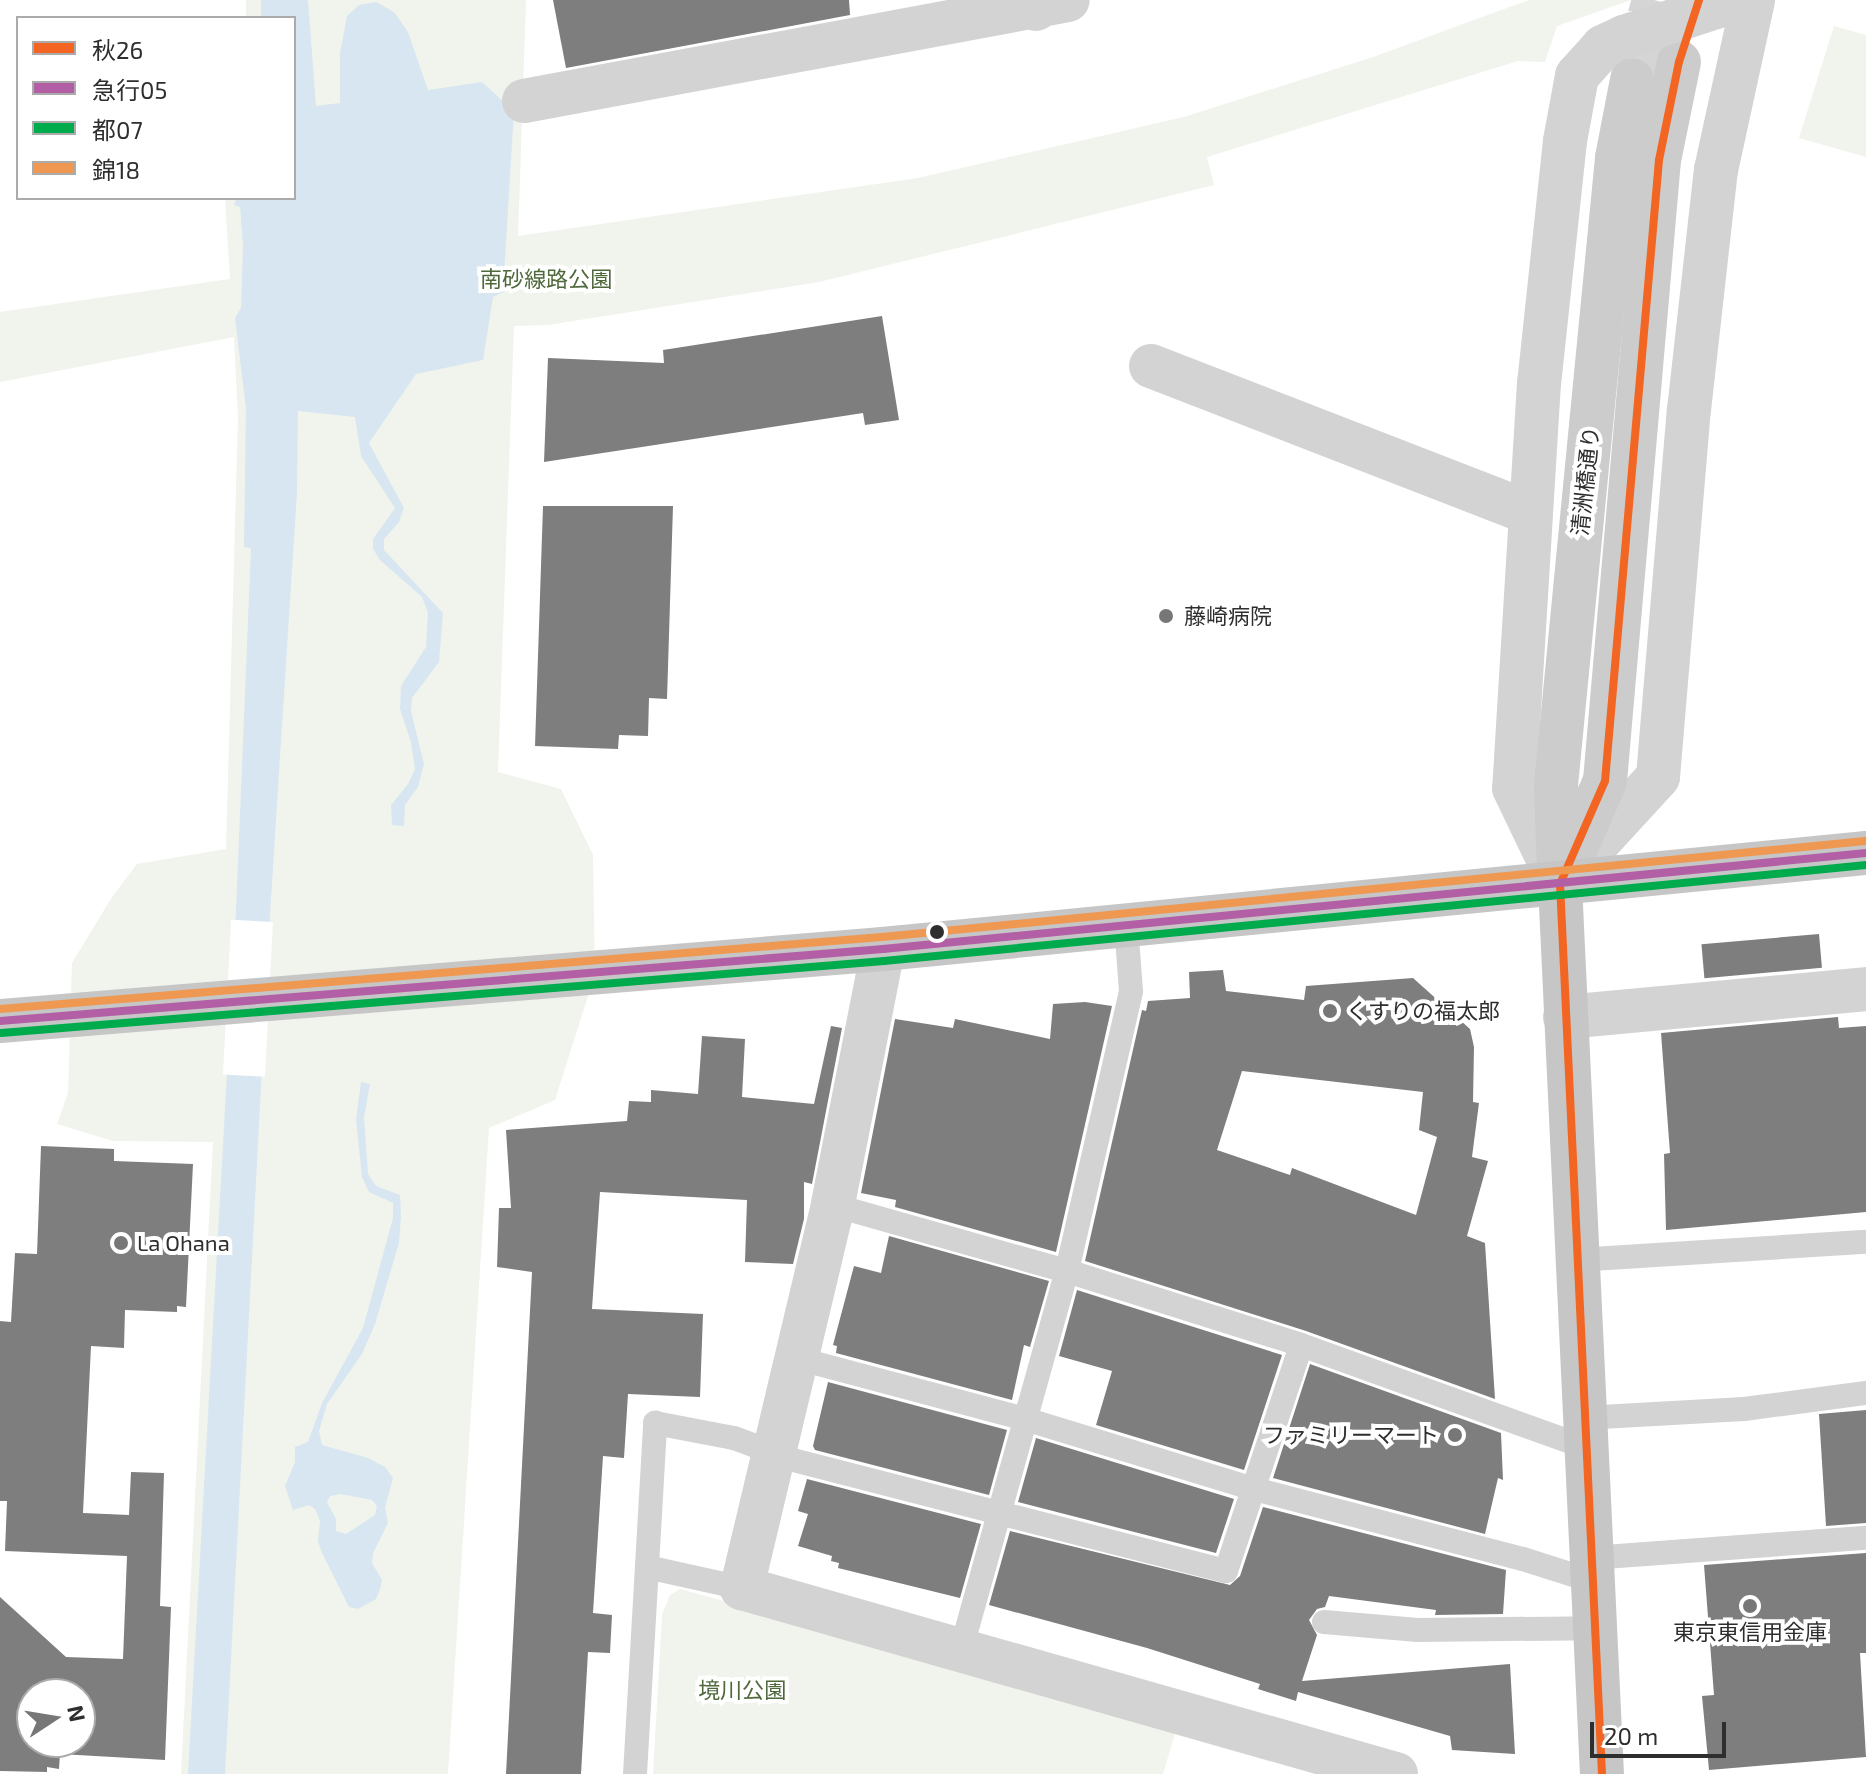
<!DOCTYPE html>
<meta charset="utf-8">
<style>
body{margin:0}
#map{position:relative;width:1866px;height:1774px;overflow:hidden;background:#fff;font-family:"Exo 2","Noto Sans JP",sans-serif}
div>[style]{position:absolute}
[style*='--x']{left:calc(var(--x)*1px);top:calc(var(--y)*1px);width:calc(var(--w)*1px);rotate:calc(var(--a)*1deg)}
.green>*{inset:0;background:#f0f4ec}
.water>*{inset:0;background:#d8e6f1}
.pier>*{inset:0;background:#fff;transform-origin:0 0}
.building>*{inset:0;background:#7e7e7e;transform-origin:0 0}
.secondary-tunnel>*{height:44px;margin-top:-22px;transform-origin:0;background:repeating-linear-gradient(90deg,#d5d5d5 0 44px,transparent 0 66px)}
.service>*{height:24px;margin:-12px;padding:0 12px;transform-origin:12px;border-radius:12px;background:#d3d3d3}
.minor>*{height:44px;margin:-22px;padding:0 22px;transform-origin:22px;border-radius:22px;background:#d3d3d3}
.tertiary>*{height:44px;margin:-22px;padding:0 22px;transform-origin:22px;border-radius:22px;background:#d3d3d3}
.secondary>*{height:44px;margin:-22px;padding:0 22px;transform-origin:22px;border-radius:22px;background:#ccc}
.primary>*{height:44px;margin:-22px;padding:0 22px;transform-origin:22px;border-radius:22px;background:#c6c6c6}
.minor-bridge>*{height:44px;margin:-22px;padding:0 22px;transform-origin:22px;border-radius:22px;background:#d3d3d3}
.bus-1>*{height:8px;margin:-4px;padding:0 4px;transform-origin:4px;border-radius:4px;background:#f26522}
.bus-2>*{height:8px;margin:-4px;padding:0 4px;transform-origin:4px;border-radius:4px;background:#b35fa6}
.bus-3>*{height:8px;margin:-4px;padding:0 4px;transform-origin:4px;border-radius:4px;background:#00ab4d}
.bus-4>*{height:8px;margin:-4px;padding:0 4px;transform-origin:4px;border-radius:4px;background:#ee9851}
.dots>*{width:22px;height:22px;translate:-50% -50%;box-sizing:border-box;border:4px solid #fff;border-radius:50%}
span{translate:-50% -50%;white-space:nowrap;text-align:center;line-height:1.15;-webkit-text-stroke:8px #fff;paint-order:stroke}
.park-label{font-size:22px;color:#4f693c}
.street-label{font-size:22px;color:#2e2e2e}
.poi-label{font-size:22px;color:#2e2e2e}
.left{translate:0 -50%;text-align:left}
.right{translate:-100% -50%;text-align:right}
.legend{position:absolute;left:16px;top:16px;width:280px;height:184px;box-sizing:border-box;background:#fff;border:2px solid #ababab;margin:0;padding:10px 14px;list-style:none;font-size:24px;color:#2e2e2e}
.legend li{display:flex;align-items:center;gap:16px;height:40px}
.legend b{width:40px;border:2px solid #ababab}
.north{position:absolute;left:16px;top:1678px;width:80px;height:80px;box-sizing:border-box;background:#fff;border:2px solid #ababab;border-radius:50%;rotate:78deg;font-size:22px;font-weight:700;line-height:32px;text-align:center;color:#2e2e2e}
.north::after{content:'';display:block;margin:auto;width:28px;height:36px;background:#777;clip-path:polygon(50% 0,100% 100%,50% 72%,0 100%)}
.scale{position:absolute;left:1590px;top:1722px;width:136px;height:36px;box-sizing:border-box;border:4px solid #2e2e2e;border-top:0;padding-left:10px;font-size:24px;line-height:28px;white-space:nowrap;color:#2e2e2e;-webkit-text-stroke:6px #fff;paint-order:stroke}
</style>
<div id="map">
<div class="green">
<div style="clip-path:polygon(246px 0,526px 0,518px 236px,918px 178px,1184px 117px,1373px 57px,1529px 0,1631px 0,1557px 26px,1545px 62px,1518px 61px,1207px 157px,1214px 185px,819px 282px,548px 325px,514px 326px,498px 772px,561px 789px,593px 855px,595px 974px,555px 1100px,489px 1128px,448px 1774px,181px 1774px,213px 1142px,113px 1141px,57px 1124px,68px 1093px,72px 963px,112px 897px,137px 864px,226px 849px,238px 417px,234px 337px,0 382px,0 312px,230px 279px,225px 198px,294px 198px,294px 18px,246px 18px)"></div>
<div style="clip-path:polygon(1834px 26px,1866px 35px,1866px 157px,1799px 138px)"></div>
<div style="clip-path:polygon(680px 1589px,1177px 1727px,1163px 1774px,653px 1774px,662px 1615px,670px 1595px)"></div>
</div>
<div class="water">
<div style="clip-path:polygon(261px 0,308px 0,316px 106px,340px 103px,340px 53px,347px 16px,359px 5px,376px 2px,394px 12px,408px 32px,428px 90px,482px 82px,514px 111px,504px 275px,516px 275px,512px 288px,493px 297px,483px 360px,416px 374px,369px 443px,404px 508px,399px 522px,384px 539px,384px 550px,443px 613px,439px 662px,412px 698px,411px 711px,424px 764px,418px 787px,405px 805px,404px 826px,392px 825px,391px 805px,408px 784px,415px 769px,411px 742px,400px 709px,401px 686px,426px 647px,428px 613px,422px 597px,380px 560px,373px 549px,373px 539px,395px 508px,361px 456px,355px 417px,298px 411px,297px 492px,270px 914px,225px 1774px,188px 1774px,236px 911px,251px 548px,244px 547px,246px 409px,235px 318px,241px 308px,243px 246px,240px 207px,234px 205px,237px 198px,294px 198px,294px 18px,261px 18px)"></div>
<div style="clip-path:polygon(evenodd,361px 1082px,370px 1084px,364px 1117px,368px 1174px,376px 1186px,400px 1195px,401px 1217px,399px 1243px,375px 1324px,362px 1354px,327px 1404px,319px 1431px,322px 1445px,368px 1458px,385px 1467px,393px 1478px,385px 1507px,388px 1523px,373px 1553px,372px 1563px,382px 1580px,380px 1589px,376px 1599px,358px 1609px,349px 1607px,322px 1553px,318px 1541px,320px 1521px,315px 1509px,309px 1505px,293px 1510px,285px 1486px,295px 1462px,295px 1447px,308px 1442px,322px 1403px,363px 1328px,393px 1218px,393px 1203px,369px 1192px,362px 1177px,356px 1120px,361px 1082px,341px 1494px,372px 1500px,377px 1506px,375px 1515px,346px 1534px,336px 1531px,336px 1519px,327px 1502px,330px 1496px,341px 1494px)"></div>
</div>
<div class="pier">
<div style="left:273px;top:922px;width:155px;height:42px;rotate:93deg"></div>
</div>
<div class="building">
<div style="clip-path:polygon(553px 0,849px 0,850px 15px,566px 68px)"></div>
<div style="clip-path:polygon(882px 316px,899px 420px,865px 425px,863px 413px,544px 462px,548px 358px,664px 363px,663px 350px)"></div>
<div style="clip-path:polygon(543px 506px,673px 506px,667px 699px,649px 698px,648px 736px,619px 735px,618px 749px,535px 746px)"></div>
<div style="left:1819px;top:934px;width:34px;height:118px;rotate:85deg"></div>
<div style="clip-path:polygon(evenodd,1223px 970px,1226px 991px,1304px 1000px,1306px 986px,1413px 978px,1470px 1029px,1474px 1047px,1473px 1102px,1479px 1103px,1472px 1157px,1488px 1161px,1467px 1236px,1485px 1243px,1495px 1399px,1306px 1331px,1085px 1261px,1142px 1010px,1146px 1011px,1148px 1001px,1190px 998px,1189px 972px,1223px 970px,1242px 1071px,1423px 1092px,1419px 1130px,1437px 1137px,1416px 1215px,1292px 1168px,1290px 1175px,1217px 1150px,1242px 1071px)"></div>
<div style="clip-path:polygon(1085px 1002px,1112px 1006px,1056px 1252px,895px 1207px,896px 1200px,861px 1193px,895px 1019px,953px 1028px,955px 1019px,1050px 1039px,1053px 1004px)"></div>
<div style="clip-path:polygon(1838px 1017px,1839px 1028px,1866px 1026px,1866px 1212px,1666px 1230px,1664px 1154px,1670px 1153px,1661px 1033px)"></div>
<div style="clip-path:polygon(831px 1026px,842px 1028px,812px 1184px,804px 1182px,804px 1219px,793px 1264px,745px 1262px,747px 1200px,600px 1192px,592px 1309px,703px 1314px,700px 1397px,628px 1394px,624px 1458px,603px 1456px,593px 1613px,612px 1615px,610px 1653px,588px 1652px,581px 1774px,506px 1774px,532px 1272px,497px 1267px,499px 1208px,511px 1208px,506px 1130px,627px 1121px,629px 1101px,651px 1102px,651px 1090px,698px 1094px,702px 1036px,745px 1039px,742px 1097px,814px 1104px)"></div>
<div style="clip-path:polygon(evenodd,41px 1146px,114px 1149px,114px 1161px,193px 1164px,186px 1307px,177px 1306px,177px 1312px,125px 1310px,124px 1348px,91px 1346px,83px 1513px,129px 1515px,131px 1472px,164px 1473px,160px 1606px,171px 1607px,165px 1760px,60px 1754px,59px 1769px,47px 1767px,47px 1772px,0 1771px,0 1597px,66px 1657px,123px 1659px,127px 1556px,5px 1551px,7px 1501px,0 1501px,0 1321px,11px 1322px,15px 1253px,37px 1254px,41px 1146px,32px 1694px,80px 1694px,80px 1742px,32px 1742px,32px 1694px)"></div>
<div style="clip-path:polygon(889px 1236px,1049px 1281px,1030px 1347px,1024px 1345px,1012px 1400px,836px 1353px,837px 1346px,833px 1345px,854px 1266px,881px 1273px)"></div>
<div style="clip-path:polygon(1077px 1290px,1282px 1355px,1244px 1470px,1096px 1425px,1112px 1371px,1059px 1356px)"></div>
<div style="clip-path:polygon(1310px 1364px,1501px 1433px,1503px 1480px,1498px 1478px,1485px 1534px,1273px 1478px)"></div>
<div style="clip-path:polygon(828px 1382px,1007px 1430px,989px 1495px,815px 1450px,813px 1446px)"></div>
<div style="clip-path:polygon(1866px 1410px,1866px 1523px,1826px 1526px,1819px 1414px)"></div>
<div style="clip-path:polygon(1036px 1438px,1234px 1499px,1216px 1553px,1018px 1502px)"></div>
<div style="clip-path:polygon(807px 1479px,981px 1524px,960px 1598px,838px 1568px,839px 1563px,831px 1561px,832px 1556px,798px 1546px,808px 1514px,798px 1511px)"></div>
<div style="clip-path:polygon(1263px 1507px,1506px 1570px,1503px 1614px,1435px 1615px,1436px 1610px,1329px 1596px,1325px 1607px,1317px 1609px,1309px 1620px,1317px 1635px,1302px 1681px,1510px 1664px,1515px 1754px,1452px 1750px,1450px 1736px,1298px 1692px,1296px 1701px,1258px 1689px,1260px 1684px,1147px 1648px,989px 1605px,1010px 1531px,1230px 1585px,1240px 1576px)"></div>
<div style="clip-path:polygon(1866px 1553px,1866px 1653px,1860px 1653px,1866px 1757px,1709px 1770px,1702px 1696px,1714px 1695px,1704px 1565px)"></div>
</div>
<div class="secondary-tunnel">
<div style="--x:1632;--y:80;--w:83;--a:-74.6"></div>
</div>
<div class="service">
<div style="--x:833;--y:1205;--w:243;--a:15.8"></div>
<div style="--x:1067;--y:1271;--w:245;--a:17.5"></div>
<div style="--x:1301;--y:1345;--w:302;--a:19.8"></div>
<div style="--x:1576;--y:1260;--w:291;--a:-3.6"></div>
<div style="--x:796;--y:1358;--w:237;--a:14.9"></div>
<div style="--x:1025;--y:1419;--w:239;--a:17"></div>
<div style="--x:1254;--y:1489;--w:278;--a:14.6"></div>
<div style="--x:1523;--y:1559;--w:72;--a:17.7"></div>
<div style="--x:1583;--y:1418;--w:161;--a:-3.2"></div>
<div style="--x:1744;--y:1409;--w:123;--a:-7.5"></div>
<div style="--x:1591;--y:1558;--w:276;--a:-4.2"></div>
<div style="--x:647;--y:1567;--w:97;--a:12.5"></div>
<div style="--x:1324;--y:1622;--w:94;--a:4.9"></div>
<div style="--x:1418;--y:1630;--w:177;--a:-0.6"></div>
<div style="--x:961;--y:1650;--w:394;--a:-74.4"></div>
<div style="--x:1067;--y:1271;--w:287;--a:-77.1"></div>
<div style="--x:1131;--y:991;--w:66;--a:-94.3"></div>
<div style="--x:635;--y:1774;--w:352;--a:-86.7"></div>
<div style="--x:655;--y:1423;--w:80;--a:10.8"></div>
<div style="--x:734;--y:1438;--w:63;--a:20.4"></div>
<div style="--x:793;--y:1460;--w:447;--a:14.4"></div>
<div style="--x:1226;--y:1571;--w:238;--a:-71.6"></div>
</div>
<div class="minor">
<div style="--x:1624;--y:37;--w:23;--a:155"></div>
<div style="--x:1603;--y:47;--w:39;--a:132"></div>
<div style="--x:1577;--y:76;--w:66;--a:100.5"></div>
<div style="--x:1565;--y:141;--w:243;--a:96.1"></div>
<div style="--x:1539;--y:383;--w:406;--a:93.5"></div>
<div style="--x:1514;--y:788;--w:106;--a:64.4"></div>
<div style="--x:1560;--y:884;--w:145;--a:-47.5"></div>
<div style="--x:1658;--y:777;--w:368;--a:-85.2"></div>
<div style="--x:1689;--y:410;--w:242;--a:-83.6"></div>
<div style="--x:1716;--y:170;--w:174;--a:-77.7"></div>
<div style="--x:524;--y:101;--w:553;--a:-10.52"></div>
<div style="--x:1151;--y:366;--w:407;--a:21.2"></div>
<div style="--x:883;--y:949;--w:261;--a:101.1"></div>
<div style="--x:833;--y:1205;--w:394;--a:103.4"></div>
<div style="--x:742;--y:1588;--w:680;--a:15.88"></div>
<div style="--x:1565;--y:1017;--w:302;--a:-5.3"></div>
</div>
<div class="tertiary">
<div style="--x:1036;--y:9;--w:9;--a:-90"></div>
</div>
<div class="secondary">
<div style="--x:1559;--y:874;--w:89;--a:-91.9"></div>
<div style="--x:1556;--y:785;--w:630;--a:-84.44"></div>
<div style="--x:1617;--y:158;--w:79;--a:-79.1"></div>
<div style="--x:1560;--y:884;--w:112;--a:-66.4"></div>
<div style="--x:1605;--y:781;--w:623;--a:-85.03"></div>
<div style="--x:1659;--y:160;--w:100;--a:-78.5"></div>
</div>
<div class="primary">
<div style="--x:1560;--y:884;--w:891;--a:87.3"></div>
<div style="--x:0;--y:1021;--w:886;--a:-4.66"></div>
<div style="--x:883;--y:949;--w:988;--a:-5.58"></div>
</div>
<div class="minor-bridge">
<div style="--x:1624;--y:37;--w:119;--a:-18.1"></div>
</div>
<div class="bus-1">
<div style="--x:1602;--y:1774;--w:891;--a:-92.7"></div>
<div style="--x:1560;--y:884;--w:112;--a:-66.4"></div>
<div style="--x:1605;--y:781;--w:623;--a:-85.03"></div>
<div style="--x:1659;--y:160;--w:100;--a:-78.5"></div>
<div style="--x:1679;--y:62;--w:65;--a:-72.1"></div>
</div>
<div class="bus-2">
<div style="--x:0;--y:1021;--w:886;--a:-4.66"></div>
<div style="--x:883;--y:949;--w:988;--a:-5.58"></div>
</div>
<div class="bus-3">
<div style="--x:1;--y:1033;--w:886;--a:-4.66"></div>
<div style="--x:884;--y:961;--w:987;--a:-5.58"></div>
</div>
<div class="bus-4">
<div style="--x:0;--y:1009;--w:885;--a:-4.67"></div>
<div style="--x:882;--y:937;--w:988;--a:-5.58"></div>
</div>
<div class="dots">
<div style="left:1166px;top:616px;background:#777"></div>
<div style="left:937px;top:932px;background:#2e2e2e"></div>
<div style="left:1330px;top:1011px;background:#777"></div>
<div style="left:121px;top:1243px;background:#777"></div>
<div style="left:1455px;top:1435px;background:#777"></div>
<div style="left:1750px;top:1606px;background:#777"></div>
</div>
<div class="park-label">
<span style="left:546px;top:279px">南砂線路公園</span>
<span style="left:742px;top:1690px">境川公園</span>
</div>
<div class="street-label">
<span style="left:1585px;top:481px;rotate:-84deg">清洲橋通り</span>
</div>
<div class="poi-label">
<span class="left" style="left:1184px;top:616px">藤崎病院</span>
<span class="left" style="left:1346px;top:1011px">くすりの福太郎</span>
<span class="left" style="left:137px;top:1243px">La Ohana</span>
<span class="right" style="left:1439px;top:1435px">ファミリーマート</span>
<span style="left:1750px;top:1632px">東京東信用金庫</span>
</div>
<ul class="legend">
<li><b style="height:10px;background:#f26522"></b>秋26</li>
<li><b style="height:10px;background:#b35fa6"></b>急行05</li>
<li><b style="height:10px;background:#00ab4d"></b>都07</li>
<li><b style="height:10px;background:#ee9851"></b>錦18</li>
</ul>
<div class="north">N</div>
<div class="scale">20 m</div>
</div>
